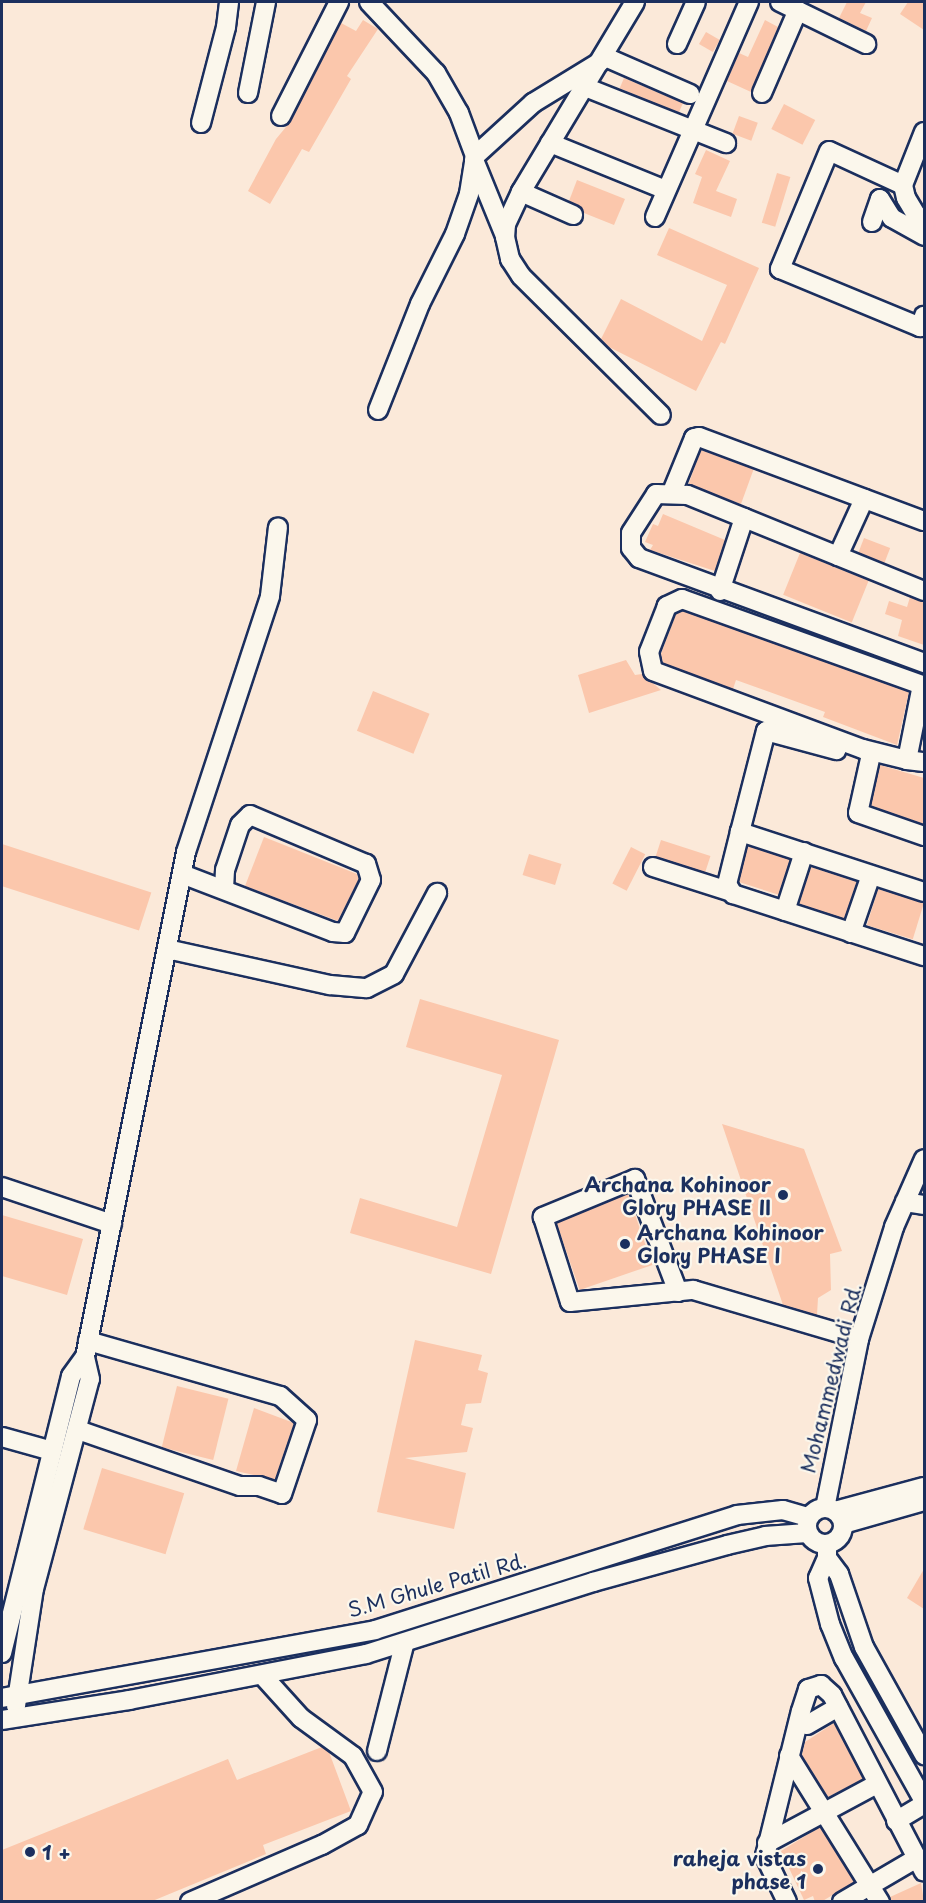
<!DOCTYPE html>
<style>
body{margin:0}
#map{position:relative;width:926px;height:1903px;overflow:hidden;background:#fbe9d9;font-family:"Playpen Sans",sans-serif}
div>[style]{position:absolute}
[style*='--x']{left:calc(var(--x)*1px);top:calc(var(--y)*1px);width:calc(var(--w)*1px);rotate:calc(var(--a)*1deg)}
.building>*{inset:0;background:#fbc7ac;transform-origin:0 0}
.roads{filter:drop-shadow(2px 0 #1b2f5e) drop-shadow(-2px 0 #1b2f5e) drop-shadow(0 2px #1b2f5e) drop-shadow(0 -2px #1b2f5e)}
.minor>*{height:18px;margin:-9px;padding:0 9px;transform-origin:9px;border-radius:9px;background:#fbf7ec}
.minor>.ring{margin:-9px;padding:0;box-sizing:content-box;background:none;border:18px solid #fbf7ec;border-radius:50%}
.dots>*{width:16px;height:16px;translate:-50% -50%;box-sizing:border-box;border:3px solid #fbf7ec;border-radius:50%}
span{translate:-50% -50%;white-space:nowrap;text-align:center;line-height:1.15;-webkit-text-stroke:4.5px #fbf7ec;paint-order:stroke}
.poi-label{font-size:20px;color:#1b2f5e;font-weight:700}
.right{translate:-100% -50%;text-align:right}
.left{translate:0 -50%;text-align:left}
.street-label{font-size:20px;color:#1b2f5e}
.frame{position:absolute;inset:0;border:3px solid #1b2f5e;pointer-events:none}
</style>
<div id="map">
<div class="building">
<div style="clip-path:polygon(847px 2px,866px 2px,860px 13px,872px 18px,866px 31px,839px 18px)"></div>
<div style="clip-path:polygon(908px 2px,924px 2px,924px 30px,900px 14px)"></div>
<div style="clip-path:polygon(363px 20px,378px 29px,347px 76px,351px 79px,309px 152px,302px 149px,270px 204px,248px 191px,276px 139px,291px 121px,341px 23px,356px 31px)"></div>
<div style="clip-path:polygon(765px 20px,778px 27px,751px 92px,727px 81px,739px 53px,748px 57px)"></div>
<div style="left:706px;top:32px;width:16px;height:14px;rotate:30deg"></div>
<div style="left:624px;top:78px;width:64px;height:11px;rotate:23deg"></div>
<div style="left:784px;top:104px;width:35px;height:28px;rotate:27deg"></div>
<div style="left:739px;top:116px;width:20px;height:19px;rotate:20deg"></div>
<div style="clip-path:polygon(706px 150px,730px 161px,716px 191px,737px 199px,731px 217px,693px 203px,702px 177px,695px 174px)"></div>
<div style="left:777px;top:173px;width:14px;height:52px;rotate:17deg"></div>
<div style="clip-path:polygon(577px 180px,625px 199px,614px 225px,584px 213px,569px 201px)"></div>
<div style="clip-path:polygon(669px 228px,759px 268px,725px 344px,721px 342px,696px 391px,609px 347px,601px 339px,621px 299px,702px 341px,727px 285px,657px 255px)"></div>
<div style="left:701px;top:450px;width:56px;height:37px;rotate:20deg"></div>
<div style="clip-path:polygon(663px 514px,725px 540px,715px 571px,650px 550px,653px 545px,645px 542px,653px 524px,658px 526px)"></div>
<div style="left:864px;top:538px;width:28px;height:16px;rotate:21deg"></div>
<div style="left:800px;top:553px;width:74px;height:45px;rotate:22deg"></div>
<div style="clip-path:polygon(910px 597px,924px 602px,924px 645px,898px 636px,902px 620px,885px 614px,889px 601px,907px 607px)"></div>
<div style="clip-path:polygon(683px 611px,909px 692px,897px 745px,823px 717px,825px 712px,736px 680px,733px 689px,663px 663px,661px 654px,676px 614px)"></div>
<div style="clip-path:polygon(626px 660px,635px 675px,642px 674px,661px 690px,589px 713px,578px 675px)"></div>
<div style="left:373px;top:691px;width:61px;height:43px;rotate:22deg"></div>
<div style="clip-path:polygon(880px 765px,924px 778px,924px 824px,871px 806px)"></div>
<div style="clip-path:polygon(264px 837px,357px 874px,359px 879px,338px 921px,245px 886px)"></div>
<div style="left:661px;top:840px;width:52px;height:17px;rotate:18deg"></div>
<div style="left:2px;top:844px;width:157px;height:40px;rotate:18deg"></div>
<div style="left:748px;top:846px;width:44px;height:37px;rotate:18deg"></div>
<div style="left:631px;top:847px;width:16px;height:41px;rotate:27deg"></div>
<div style="left:529px;top:854px;width:34px;height:22px;rotate:17deg"></div>
<div style="left:811px;top:867px;width:48px;height:39px;rotate:18deg"></div>
<div style="left:878px;top:889px;width:48px;height:38px;rotate:17deg"></div>
<div style="clip-path:polygon(420px 999px,559px 1040px,491px 1274px,350px 1233px,360px 1198px,457px 1227px,502px 1075px,406px 1047px)"></div>
<div style="clip-path:polygon(722px 1124px,804px 1149px,842px 1251px,830px 1254px,831px 1290px,818px 1298px,817px 1315px,783px 1305px)"></div>
<div style="left:628px;top:1194px;width:75px;height:77px;rotate:71deg"></div>
<div style="clip-path:polygon(2px 1215px,83px 1239px,67px 1295px,2px 1276px)"></div>
<div style="clip-path:polygon(415px 1340px,482px 1355px,478px 1370px,488px 1373px,481px 1403px,466px 1404px,461px 1425px,473px 1428px,467px 1452px,405px 1458px,466px 1473px,454px 1529px,377px 1512px)"></div>
<div style="left:177px;top:1386px;width:53px;height:63px;rotate:14deg"></div>
<div style="clip-path:polygon(254px 1408px,294px 1423px,275px 1480px,236px 1471px)"></div>
<div style="left:102px;top:1468px;width:86px;height:64px;rotate:17deg"></div>
<div style="clip-path:polygon(924px 1569px,924px 1609px,907px 1598px)"></div>
<div style="clip-path:polygon(834px 1723px,863px 1779px,828px 1797px,802px 1755px,805px 1742px)"></div>
<div style="clip-path:polygon(322px 1747px,329px 1752px,351px 1811px,263px 1845px,266px 1854px,150px 1902px,2px 1902px,2px 1850px,228px 1759px,237px 1780px)"></div>
<div style="clip-path:polygon(820px 1827px,854px 1882px,821px 1902px,815px 1902px,813px 1896px,804px 1900px,781px 1851px)"></div>
<div style="clip-path:polygon(921px 1883px,924px 1902px,891px 1902px,890px 1897px)"></div>
</div>
<div class="roads">
<div class="minor">
<div style="--x:369;--y:2;--w:98;--a:46.7"></div>
<div style="--x:436;--y:73;--w:46;--a:60.1"></div>
<div style="--x:459;--y:113;--w:46;--a:69.6"></div>
<div style="--x:475;--y:156;--w:38;--a:99"></div>
<div style="--x:469;--y:194;--w:42;--a:109.3"></div>
<div style="--x:455;--y:234;--w:78;--a:116.6"></div>
<div style="--x:420;--y:304;--w:114;--a:111.6"></div>
<div style="--x:635;--y:2;--w:222;--a:121"></div>
<div style="--x:521;--y:192;--w:35;--a:115"></div>
<div style="--x:506;--y:224;--w:13;--a:94"></div>
<div style="--x:505;--y:237;--w:23;--a:77"></div>
<div style="--x:510;--y:259;--w:20;--a:57"></div>
<div style="--x:521;--y:276;--w:197;--a:44.8"></div>
<div style="--x:780;--y:2;--w:96;--a:26"></div>
<div style="--x:677;--y:44;--w:46;--a:-65.7"></div>
<div style="--x:603;--y:56;--w:95;--a:23.6"></div>
<div style="--x:585;--y:87;--w:152;--a:21.7"></div>
<div style="--x:248;--y:93;--w:93;--a:-78.8"></div>
<div style="--x:762;--y:93;--w:90;--a:-66.6"></div>
<div style="--x:281;--y:116;--w:128;--a:-63"></div>
<div style="--x:201;--y:123;--w:99;--a:-75.4"></div>
<div style="--x:226;--y:27;--w:25;--a:-83"></div>
<div style="--x:924;--y:132;--w:57;--a:111.6"></div>
<div style="--x:903;--y:185;--w:13;--a:77"></div>
<div style="--x:906;--y:198;--w:21;--a:59"></div>
<div style="--x:917;--y:216;--w:8;--a:23"></div>
<div style="--x:550;--y:143;--w:125;--a:22.1"></div>
<div style="--x:475;--y:156;--w:79;--a:-42.4"></div>
<div style="--x:533;--y:103;--w:79;--a:-31.5"></div>
<div style="--x:474;--y:160;--w:82;--a:67.8"></div>
<div style="--x:903;--y:185;--w:81;--a:-155.3"></div>
<div style="--x:829;--y:151;--w:128;--a:112.6"></div>
<div style="--x:780;--y:269;--w:152;--a:22.5"></div>
<div style="--x:920;--y:327;--w:12;--a:-70"></div>
<div style="--x:521;--y:192;--w:57;--a:23.9"></div>
<div style="--x:655;--y:217;--w:235;--a:-66.4"></div>
<div style="--x:872;--y:222;--w:24;--a:-71"></div>
<div style="--x:880;--y:199;--w:22;--a:58"></div>
<div style="--x:892;--y:218;--w:37;--a:29"></div>
<div style="--x:672;--y:492;--w:58;--a:-67.8"></div>
<div style="--x:694;--y:438;--w:5;--a:-11"></div>
<div style="--x:699;--y:437;--w:240;--a:20.5"></div>
<div style="--x:838;--y:556;--w:63;--a:-65.5"></div>
<div style="--x:720;--y:591;--w:77;--a:-71.8"></div>
<div style="--x:924;--y:591;--w:256;--a:-157.9"></div>
<div style="--x:687;--y:495;--w:31;--a:-178"></div>
<div style="--x:656;--y:494;--w:46;--a:122.7"></div>
<div style="--x:631;--y:533;--w:15;--a:90"></div>
<div style="--x:631;--y:548;--w:13;--a:51"></div>
<div style="--x:639;--y:558;--w:304;--a:20.2"></div>
<div style="--x:870;--y:759;--w:55;--a:102.5"></div>
<div style="--x:858;--y:813;--w:70;--a:19.2"></div>
<div style="--x:907;--y:760;--w:76;--a:-78.7"></div>
<div style="--x:922;--y:685;--w:255;--a:-160.3"></div>
<div style="--x:682;--y:599;--w:17;--a:155"></div>
<div style="--x:667;--y:606;--w:49;--a:111.4"></div>
<div style="--x:649;--y:652;--w:19;--a:78"></div>
<div style="--x:653;--y:671;--w:224;--a:20.4"></div>
<div style="--x:863;--y:749;--w:45;--a:14"></div>
<div style="--x:907;--y:760;--w:17;--a:7"></div>
<div style="--x:740;--y:832;--w:104;--a:-75.6"></div>
<div style="--x:766;--y:731;--w:73;--a:15.2"></div>
<div style="--x:653;--y:867;--w:79;--a:17.7"></div>
<div style="--x:182;--y:874;--w:162;--a:21"></div>
<div style="--x:333;--y:932;--w:12;--a:5"></div>
<div style="--x:345;--y:933;--w:59;--a:-63.9"></div>
<div style="--x:371;--y:880;--w:17;--a:-107"></div>
<div style="--x:366;--y:864;--w:126;--a:-157.1"></div>
<div style="--x:250;--y:815;--w:14;--a:135"></div>
<div style="--x:240;--y:825;--w:47;--a:108.4"></div>
<div style="--x:225;--y:870;--w:18;--a:93"></div>
<div style="--x:924;--y:892;--w:194;--a:-161.9"></div>
<div style="--x:740;--y:832;--w:54;--a:104"></div>
<div style="--x:727;--y:884;--w:12;--a:59"></div>
<div style="--x:733;--y:894;--w:201;--a:18"></div>
<div style="--x:785;--y:911;--w:62;--a:-72.1"></div>
<div style="--x:851;--y:933;--w:61;--a:-71"></div>
<div style="--x:167;--y:949;--w:167;--a:12.5"></div>
<div style="--x:330;--y:985;--w:37;--a:5"></div>
<div style="--x:367;--y:988;--w:30;--a:-27"></div>
<div style="--x:394;--y:974;--w:92;--a:-62"></div>
<div style="--x:2;--y:1187;--w:116;--a:18.6"></div>
<div style="--x:905;--y:1202;--w:19;--a:9"></div>
<div style="--x:678;--y:1292;--w:121;--a:-110.8"></div>
<div style="--x:635;--y:1179;--w:100;--a:157.6"></div>
<div style="--x:543;--y:1217;--w:89;--a:72.4"></div>
<div style="--x:570;--y:1302;--w:124;--a:-5.6"></div>
<div style="--x:693;--y:1290;--w:173;--a:16.4"></div>
<div style="--x:78;--y:1430;--w:171;--a:19.1"></div>
<div style="--x:240;--y:1486;--w:19;--a:0"></div>
<div style="--x:259;--y:1486;--w:24;--a:19"></div>
<div style="--x:282;--y:1494;--w:78;--a:-71.3"></div>
<div style="--x:307;--y:1420;--w:36;--a:-138"></div>
<div style="--x:280;--y:1396;--w:200;--a:-164"></div>
<div style="--x:2;--y:1437;--w:52;--a:15.6"></div>
<div class="ring" style="left:807px;top:1508px;width:18px;height:18px"></div>
<div style="--x:825;--y:1508;--w:172;--a:-78.6"></div>
<div style="--x:859;--y:1339;--w:117;--a:-72.6"></div>
<div style="--x:894;--y:1227;--w:74;--a:-66.2"></div>
<div style="--x:835;--y:1511;--w:92;--a:-15.1"></div>
<div style="--x:843;--y:1524;--w:84;--a:-15.9"></div>
<div style="--x:827;--y:1545;--w:13;--a:90"></div>
<div style="--x:827;--y:1558;--w:20;--a:53"></div>
<div style="--x:839;--y:1574;--w:77;--a:71.1"></div>
<div style="--x:864;--y:1647;--w:124;--a:60.9"></div>
<div style="--x:827;--y:1558;--w:22;--a:114"></div>
<div style="--x:818;--y:1578;--w:48;--a:75.4"></div>
<div style="--x:830;--y:1624;--w:37;--a:68"></div>
<div style="--x:844;--y:1658;--w:164;--a:60.8"></div>
<div style="--x:2;--y:1653;--w:285;--a:-76"></div>
<div style="--x:71;--y:1376;--w:24;--a:-54"></div>
<div style="--x:85;--y:1357;--w:515;--a:-78.69"></div>
<div style="--x:186;--y:852;--w:269;--a:-71.8"></div>
<div style="--x:270;--y:596;--w:69;--a:-83.4"></div>
<div style="--x:2;--y:1698;--w:379;--a:-10.3"></div>
<div style="--x:375;--y:1630;--w:380;--a:-17.6"></div>
<div style="--x:737;--y:1515;--w:46;--a:-6.2"></div>
<div style="--x:783;--y:1510;--w:26;--a:16"></div>
<div style="--x:16;--y:1706;--w:118;--a:-81.3"></div>
<div style="--x:34;--y:1589;--w:217;--a:-75.1"></div>
<div style="--x:90;--y:1379;--w:23;--a:-103"></div>
<div style="--x:2;--y:1720;--w:129;--a:-8.9"></div>
<div style="--x:129;--y:1700;--w:241;--a:-11"></div>
<div style="--x:366;--y:1654;--w:238;--a:-17.6"></div>
<div style="--x:593;--y:1582;--w:139;--a:-15.4"></div>
<div style="--x:727;--y:1545;--w:39;--a:-13"></div>
<div style="--x:765;--y:1536;--w:42;--a:-4.1"></div>
<div style="--x:807;--y:1725;--w:36;--a:-30"></div>
<div style="--x:377;--y:1751;--w:109;--a:-75.7"></div>
<div style="--x:789;--y:1756;--w:172;--a:58.1"></div>
<div style="--x:896;--y:1821;--w:33;--a:-31"></div>
<div style="--x:767;--y:1843;--w:125;--a:-28.2"></div>
<div style="--x:190;--y:1902;--w:144;--a:-23.4"></div>
<div style="--x:322;--y:1845;--w:41;--a:-29.1"></div>
<div style="--x:358;--y:1825;--w:36;--a:-66"></div>
<div style="--x:373;--y:1792;--w:41;--a:-119.1"></div>
<div style="--x:353;--y:1756;--w:64;--a:-143.8"></div>
<div style="--x:301;--y:1718;--w:57;--a:-132.1"></div>
<div style="--x:787;--y:1902;--w:51;--a:-115.6"></div>
<div style="--x:765;--y:1856;--w:149;--a:-76.1"></div>
<div style="--x:801;--y:1711;--w:23;--a:-72"></div>
<div style="--x:808;--y:1689;--w:14;--a:-17"></div>
<div style="--x:821;--y:1685;--w:15;--a:42"></div>
<div style="--x:832;--y:1695;--w:199;--a:62.5"></div>
<div style="--x:842;--y:1902;--w:87;--a:-30.4"></div>
</div>
</div>
<div class="dots">
<div style="left:783px;top:1195px;background:#1b2f5e"></div>
<div style="left:625px;top:1244px;background:#1b2f5e"></div>
<div style="left:30px;top:1852px;background:#1b2f5e"></div>
<div style="left:818px;top:1869px;background:#1b2f5e"></div>
</div>
<div class="poi-label">
<span class="right" style="left:771px;top:1196px">Archana Kohinoor<br>Glory PHASE II</span>
<span class="left" style="left:637px;top:1244px">Archana Kohinoor<br>Glory PHASE I</span>
<span class="left" style="left:42px;top:1852px">1 +</span>
<span class="right" style="left:806px;top:1870px">raheja vistas<br>phase 1</span>
</div>
<div class="street-label">
<span style="left:831px;top:1378px;rotate:-76deg">Mohammedwadi Rd.</span>
<span style="left:437px;top:1585px;rotate:-16deg">S.M Ghule Patil Rd.</span>
</div>
<div class="frame"></div>
</div>
